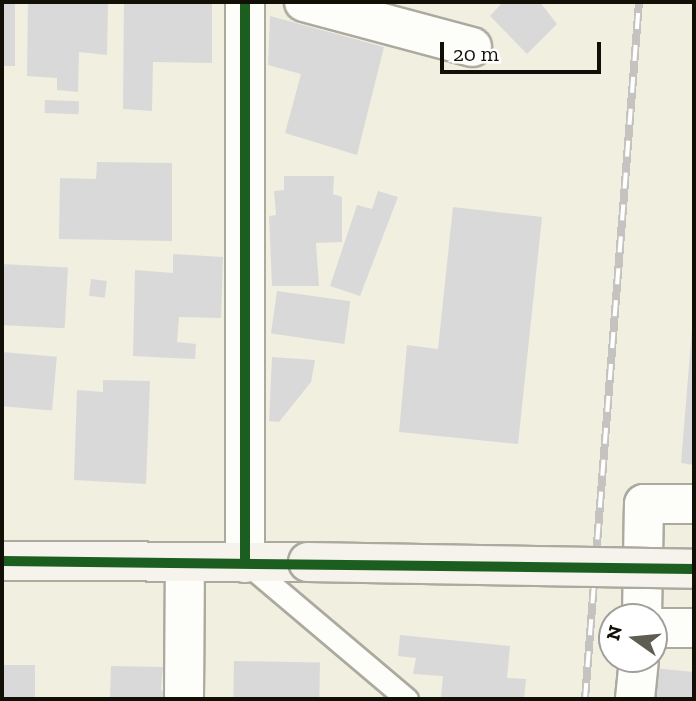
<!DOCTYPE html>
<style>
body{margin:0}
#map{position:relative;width:696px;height:701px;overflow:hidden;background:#f1efe0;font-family:"Zilla Slab",serif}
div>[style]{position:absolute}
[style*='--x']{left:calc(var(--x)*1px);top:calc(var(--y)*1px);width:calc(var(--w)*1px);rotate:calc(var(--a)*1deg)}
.building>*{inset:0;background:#dad9d9;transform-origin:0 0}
.roads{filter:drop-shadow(2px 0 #acaa9f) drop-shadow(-2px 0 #acaa9f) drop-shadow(0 2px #acaa9f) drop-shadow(0 -2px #acaa9f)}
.lane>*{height:21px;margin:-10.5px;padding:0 10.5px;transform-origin:10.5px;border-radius:10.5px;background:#fdfdfa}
.street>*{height:38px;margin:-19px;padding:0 19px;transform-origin:19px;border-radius:19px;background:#fdfdfa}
.secondary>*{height:38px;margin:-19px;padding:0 19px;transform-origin:19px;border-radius:19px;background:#f6f3ed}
.rail>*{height:8px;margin-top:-4px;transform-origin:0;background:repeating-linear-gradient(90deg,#fff 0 16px,#c4c3bf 0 32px);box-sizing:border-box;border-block:2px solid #c4c3bf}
.bridges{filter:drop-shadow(2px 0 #acaa9f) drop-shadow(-2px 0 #acaa9f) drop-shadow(0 2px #acaa9f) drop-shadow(0 -2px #acaa9f)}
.secondary-bridge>*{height:38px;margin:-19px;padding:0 19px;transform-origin:19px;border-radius:19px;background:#f6f3ed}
.cycleway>*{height:10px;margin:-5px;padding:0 5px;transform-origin:5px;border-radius:5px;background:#1b5e20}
span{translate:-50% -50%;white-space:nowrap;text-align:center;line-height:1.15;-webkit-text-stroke:7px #fff;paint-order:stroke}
.frame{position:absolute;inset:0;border:4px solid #110f06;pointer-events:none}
.north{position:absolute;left:598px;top:603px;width:70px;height:70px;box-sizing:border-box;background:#fff;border:2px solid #a09f9b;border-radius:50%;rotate:285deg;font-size:19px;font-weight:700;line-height:28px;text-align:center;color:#110f06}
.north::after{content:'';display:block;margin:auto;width:24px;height:32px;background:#5f5d52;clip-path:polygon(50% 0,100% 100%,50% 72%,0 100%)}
.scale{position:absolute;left:440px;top:42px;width:161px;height:32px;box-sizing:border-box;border:4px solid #110f06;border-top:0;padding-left:9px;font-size:21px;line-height:24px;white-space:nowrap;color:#110f06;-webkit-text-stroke:5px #fff;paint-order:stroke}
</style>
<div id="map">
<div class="building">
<div style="left:2px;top:2px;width:13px;height:64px"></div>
<div style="clip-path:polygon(28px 2px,108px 2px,107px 55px,79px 52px,78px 92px,57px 90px,57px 78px,27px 76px)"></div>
<div style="clip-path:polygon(124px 2px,212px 2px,212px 63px,153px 62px,152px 111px,123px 109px)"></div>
<div style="clip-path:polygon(503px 2px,540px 2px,557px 24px,527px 54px,490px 16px)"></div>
<div style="clip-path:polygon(270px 16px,384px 47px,357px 155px,285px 133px,301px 74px,268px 65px)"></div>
<div style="left:45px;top:100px;width:34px;height:13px;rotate:2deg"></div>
<div style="clip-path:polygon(97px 162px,172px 163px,172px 241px,59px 239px,60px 178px,96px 179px)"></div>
<div style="clip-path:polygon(284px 176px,334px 176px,333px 194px,342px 197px,342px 242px,316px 243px,319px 286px,272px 286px,269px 216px,276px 215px,274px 191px,284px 190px)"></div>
<div style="clip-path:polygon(378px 191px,398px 197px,360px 296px,330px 286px,357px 205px,372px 209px)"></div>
<div style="clip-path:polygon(453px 207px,542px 217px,518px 444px,399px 432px,407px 345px,438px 349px)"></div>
<div style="clip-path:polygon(173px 254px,223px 257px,221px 318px,179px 317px,177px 342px,196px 344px,195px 359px,133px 356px,135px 270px,173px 273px)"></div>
<div style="left:2px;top:264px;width:66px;height:61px;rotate:3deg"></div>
<div style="left:91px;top:279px;width:16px;height:17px;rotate:7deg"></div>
<div style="left:277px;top:291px;width:74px;height:43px;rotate:8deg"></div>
<div style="clip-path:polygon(692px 329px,694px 329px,694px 465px,681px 463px)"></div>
<div style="left:2px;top:352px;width:55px;height:54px;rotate:5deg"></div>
<div style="clip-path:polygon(272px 357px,315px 360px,311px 382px,279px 422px,269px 421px)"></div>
<div style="clip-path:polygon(103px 380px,150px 381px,146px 484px,74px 480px,77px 390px,103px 392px)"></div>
<div style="clip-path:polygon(400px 635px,510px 646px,507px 678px,526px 679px,524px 699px,441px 697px,443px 676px,413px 674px,416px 658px,398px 656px)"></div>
<div style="left:234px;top:661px;width:86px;height:38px;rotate:1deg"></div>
<div style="left:2px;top:665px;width:33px;height:34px"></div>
<div style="clip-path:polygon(111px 666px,163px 667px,161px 689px,169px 699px,110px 699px)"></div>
<div style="clip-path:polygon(653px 668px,694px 672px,694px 699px,649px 699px)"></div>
</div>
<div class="roads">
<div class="lane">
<div style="--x:246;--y:563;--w:211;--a:40.2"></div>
</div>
<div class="street">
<div style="--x:245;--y:2;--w:561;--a:90"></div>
<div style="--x:304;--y:2;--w:174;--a:15"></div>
<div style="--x:642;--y:617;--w:113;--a:-89"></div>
<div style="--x:644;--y:504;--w:50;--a:0"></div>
<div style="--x:654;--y:628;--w:40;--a:0"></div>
<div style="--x:184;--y:699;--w:137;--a:-89.6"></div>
<div style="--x:635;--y:699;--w:40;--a:-84.3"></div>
</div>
<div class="secondary">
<div style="--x:2;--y:561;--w:306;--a:0.2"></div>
</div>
</div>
<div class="rail">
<div style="--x:585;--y:699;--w:699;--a:-85.57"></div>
</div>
<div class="bridges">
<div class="secondary-bridge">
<div style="--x:308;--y:562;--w:386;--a:1"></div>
</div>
</div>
<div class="cycleway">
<div style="--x:245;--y:2;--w:561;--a:90"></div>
<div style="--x:2;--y:561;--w:692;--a:0.66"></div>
</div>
<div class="frame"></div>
<div class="north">N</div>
<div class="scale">20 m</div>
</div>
